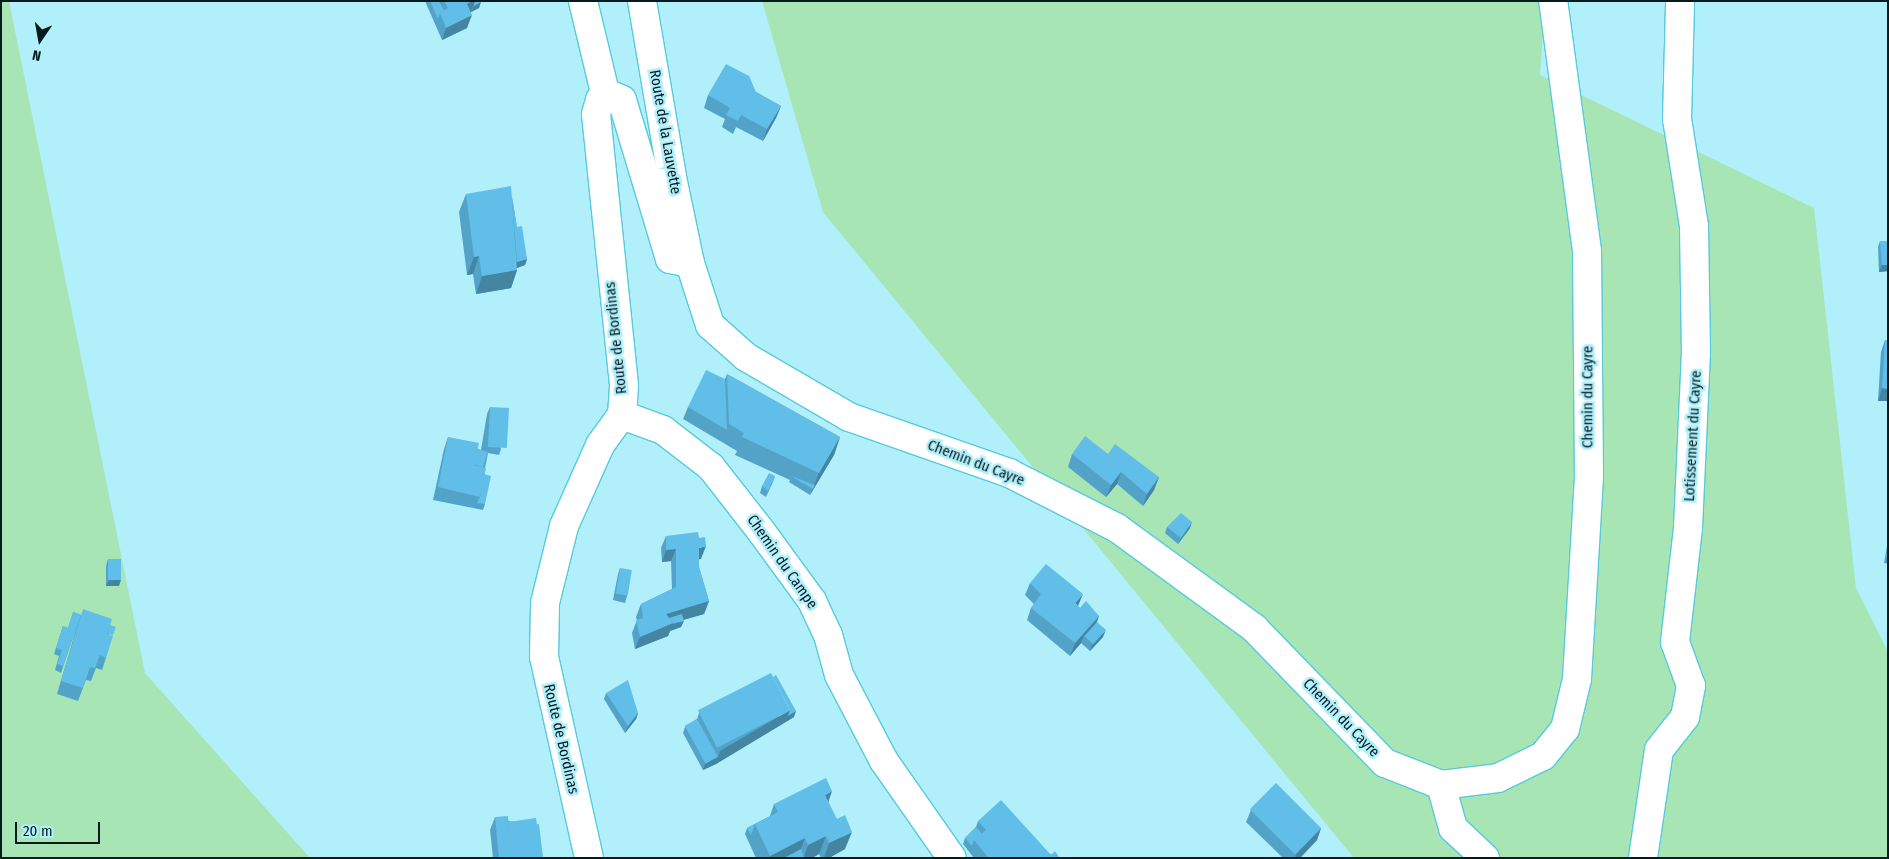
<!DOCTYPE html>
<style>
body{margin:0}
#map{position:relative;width:1889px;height:859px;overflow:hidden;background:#b1effb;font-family:"Fira Sans Condensed",sans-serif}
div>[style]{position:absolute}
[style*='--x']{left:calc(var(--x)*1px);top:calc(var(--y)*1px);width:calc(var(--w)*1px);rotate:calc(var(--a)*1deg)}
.green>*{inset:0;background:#a8e5b5}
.roads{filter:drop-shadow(1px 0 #56cade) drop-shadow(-1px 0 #56cade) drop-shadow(0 1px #56cade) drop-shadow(0 -1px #56cade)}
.street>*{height:28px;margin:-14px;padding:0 14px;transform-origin:14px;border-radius:14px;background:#fff}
.secondary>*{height:28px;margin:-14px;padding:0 14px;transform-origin:14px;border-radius:14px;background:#fff}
.wall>*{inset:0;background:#53a3c8}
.shaded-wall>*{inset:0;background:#4485a2}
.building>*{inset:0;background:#61bee8;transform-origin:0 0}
span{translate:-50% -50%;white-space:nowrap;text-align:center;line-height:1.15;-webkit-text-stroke:5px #b1effb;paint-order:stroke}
.street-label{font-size:15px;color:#031b1f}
.frame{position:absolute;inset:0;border:2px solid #031b1f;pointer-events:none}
.north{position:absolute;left:15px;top:15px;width:50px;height:50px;-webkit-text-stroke:4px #b1effb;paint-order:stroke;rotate:192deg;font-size:14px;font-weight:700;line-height:20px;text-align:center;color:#031b1f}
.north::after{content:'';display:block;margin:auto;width:18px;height:22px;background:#031b1f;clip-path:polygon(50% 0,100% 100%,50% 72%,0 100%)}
.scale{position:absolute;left:15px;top:822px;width:85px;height:22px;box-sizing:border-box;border:2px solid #031b1f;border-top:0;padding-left:6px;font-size:15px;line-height:18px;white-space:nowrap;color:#031b1f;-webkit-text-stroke:4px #b1effb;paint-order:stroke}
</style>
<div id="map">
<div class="green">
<div style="clip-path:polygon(1px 1px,9px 1px,145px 673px,310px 858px,1px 858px)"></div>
<div style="clip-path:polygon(762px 1px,1545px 1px,1540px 75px,1814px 208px,1856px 588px,1888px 652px,1888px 858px,1354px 858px,823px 212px)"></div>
</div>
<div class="roads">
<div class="street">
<div style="--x:583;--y:1;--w:99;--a:76.5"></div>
<div style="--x:622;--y:415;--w:44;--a:20.1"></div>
<div style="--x:663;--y:430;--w:61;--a:37.6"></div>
<div style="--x:711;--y:467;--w:81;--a:52"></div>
<div style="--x:761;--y:531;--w:87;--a:53.9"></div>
<div style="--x:812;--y:601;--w:38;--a:65"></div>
<div style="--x:828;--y:635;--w:41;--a:74.6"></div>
<div style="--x:839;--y:675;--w:97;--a:62.4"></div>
<div style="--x:884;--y:761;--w:118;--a:55"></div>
<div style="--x:1441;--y:785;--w:45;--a:74.4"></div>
<div style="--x:1453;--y:828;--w:44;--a:43.2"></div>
<div style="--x:589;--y:858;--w:206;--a:-102.6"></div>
<div style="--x:544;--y:657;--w:54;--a:-88.9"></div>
<div style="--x:545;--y:603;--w:79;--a:-76.1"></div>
<div style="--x:564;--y:526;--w:89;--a:-66"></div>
<div style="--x:600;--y:445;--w:37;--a:-54"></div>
<div style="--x:622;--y:415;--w:30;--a:-86"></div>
<div style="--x:624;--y:385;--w:272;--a:-95.9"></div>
<div style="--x:596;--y:114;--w:15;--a:-74"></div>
<div style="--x:600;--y:100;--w:12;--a:-24"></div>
<div style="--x:611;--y:95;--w:12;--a:24"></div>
<div style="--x:622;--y:100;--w:166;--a:73.2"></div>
<div style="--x:670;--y:259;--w:20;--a:11"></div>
<div style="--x:1643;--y:858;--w:109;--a:-81.6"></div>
<div style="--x:1659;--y:750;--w:42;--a:-51.8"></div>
<div style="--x:1685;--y:717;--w:32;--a:-79"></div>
<div style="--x:1691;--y:686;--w:47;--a:-110"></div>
<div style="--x:1675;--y:642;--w:115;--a:-83.5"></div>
<div style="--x:1688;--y:528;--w:175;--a:-87.4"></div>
<div style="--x:1696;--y:353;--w:127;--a:-90.9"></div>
<div style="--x:1694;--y:226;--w:108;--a:-99"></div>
<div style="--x:1677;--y:119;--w:118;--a:-88.5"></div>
</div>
<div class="secondary">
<div style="--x:642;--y:1;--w:179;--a:80.3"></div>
<div style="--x:672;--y:177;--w:88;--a:78.2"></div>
<div style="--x:690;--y:263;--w:65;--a:72.1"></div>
<div style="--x:710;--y:325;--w:48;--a:41.6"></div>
<div style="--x:746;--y:357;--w:119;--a:30.2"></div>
<div style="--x:849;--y:417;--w:170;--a:19.3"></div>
<div style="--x:1009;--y:473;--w:121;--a:27"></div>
<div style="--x:1117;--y:528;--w:170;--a:36.1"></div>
<div style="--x:1254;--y:628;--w:188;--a:45.9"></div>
<div style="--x:1385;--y:763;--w:60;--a:21.4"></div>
<div style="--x:1441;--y:785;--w:57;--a:-7"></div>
<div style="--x:1498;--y:778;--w:50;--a:-26.1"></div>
<div style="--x:1543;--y:756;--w:35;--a:-51"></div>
<div style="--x:1565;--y:729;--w:51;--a:-76.5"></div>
<div style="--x:1577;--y:679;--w:202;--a:-86.6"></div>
<div style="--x:1589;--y:477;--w:226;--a:-90.5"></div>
<div style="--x:1587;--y:251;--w:252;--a:-97.7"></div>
</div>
</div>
<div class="wall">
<div style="clip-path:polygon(425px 1px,481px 1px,479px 8px,471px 12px,467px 28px,442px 40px)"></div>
<div style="clip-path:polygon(756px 92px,781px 106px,776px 118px,763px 141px,736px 127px,733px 134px,722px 127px,725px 119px,704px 108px,708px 95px)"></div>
<div style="clip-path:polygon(466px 194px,512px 197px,517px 227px,527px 259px,525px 265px,517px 268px,517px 270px,511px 288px,476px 294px,473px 274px,467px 275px,459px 212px)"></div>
<div style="clip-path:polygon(1880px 241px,1888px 271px,1879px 272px,1878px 247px)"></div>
<div style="clip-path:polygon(1885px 340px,1888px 401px,1878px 401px,1881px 352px)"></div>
<div style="clip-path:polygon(727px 374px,840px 437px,834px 455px,810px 495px,789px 482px,790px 480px,735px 455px,737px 451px,683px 419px,688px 407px,725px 379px)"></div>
<div style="clip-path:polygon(490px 407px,501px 449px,499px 455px,488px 453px,485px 468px,485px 504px,483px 510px,433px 500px,444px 449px,448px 437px,481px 450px,487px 414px)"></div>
<div style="clip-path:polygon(1072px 454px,1108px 454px,1159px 477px,1154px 490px,1143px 506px,1117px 484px,1106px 497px,1068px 467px)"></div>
<div style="clip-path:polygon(775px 476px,773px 482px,766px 497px,760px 493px,762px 486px)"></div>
<div style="clip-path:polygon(1167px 527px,1190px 528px,1178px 544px,1165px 533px)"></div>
<div style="clip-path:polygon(666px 536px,701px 559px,699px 559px,699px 567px,709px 601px,704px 614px,683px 620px,681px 627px,670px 631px,668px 636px,635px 649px,632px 633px,637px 620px,636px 617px,641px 604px,672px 589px,671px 561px,662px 562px,661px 548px)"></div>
<div style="clip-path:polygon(1888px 541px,1888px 564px,1884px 563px)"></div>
<div style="clip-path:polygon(108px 559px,119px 586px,106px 586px,106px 566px)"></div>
<div style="clip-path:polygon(620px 568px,627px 596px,625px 603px,613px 600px,618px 574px)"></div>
<div style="clip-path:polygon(1030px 583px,1078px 606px,1080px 608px,1099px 616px,1097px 622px,1103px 637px,1090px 651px,1081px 643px,1070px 656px,1027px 620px,1031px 608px,1034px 604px,1025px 595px)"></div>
<div style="clip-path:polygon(73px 612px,110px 625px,106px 658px,102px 670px,96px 668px,91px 681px,86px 680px,78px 701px,57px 694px,77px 626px,61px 673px,55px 670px,59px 656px,54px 654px,63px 626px,68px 628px)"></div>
<div style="clip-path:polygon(606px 693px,638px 713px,636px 719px,625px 733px,604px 699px)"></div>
<div style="clip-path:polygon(699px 713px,794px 717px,716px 764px,703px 770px,683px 733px,685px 727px,697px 719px)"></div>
<div style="clip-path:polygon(828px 801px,845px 849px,829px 858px,821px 858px,819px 854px,812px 858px,756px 858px,745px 834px,747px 828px,770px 816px,774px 804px)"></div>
<div style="clip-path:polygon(1251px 810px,1321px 828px,1317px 840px,1300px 858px,1283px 858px,1246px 822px)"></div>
<div style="clip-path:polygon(495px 817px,508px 821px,537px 825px,543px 858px,493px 858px,490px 830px)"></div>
<div style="clip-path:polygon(978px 821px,1059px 858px,974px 858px,963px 844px,965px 838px,976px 827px)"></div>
</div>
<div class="shaded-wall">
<div style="clip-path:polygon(472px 1px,475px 1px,471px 12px,463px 16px,467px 4px)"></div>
<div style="clip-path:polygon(481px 2px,479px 8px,471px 12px,474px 6px)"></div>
<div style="clip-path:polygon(472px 15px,467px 28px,442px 40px,446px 28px)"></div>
<div style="clip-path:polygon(781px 106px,776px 118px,763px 141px,767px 129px)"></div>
<div style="clip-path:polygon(479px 256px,473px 274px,467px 275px,474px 257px)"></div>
<div style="clip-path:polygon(527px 259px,525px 265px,514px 269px,517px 262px)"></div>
<div style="clip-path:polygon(1882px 265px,1888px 265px,1888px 271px,1879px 272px)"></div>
<div style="clip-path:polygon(517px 270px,511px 288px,476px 294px,482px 276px)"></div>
<div style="clip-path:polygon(1882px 388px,1888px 389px,1888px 401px,1878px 401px)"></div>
<div style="clip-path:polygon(840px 437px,834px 455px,810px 495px,819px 473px)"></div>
<div style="clip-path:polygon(1121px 472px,1117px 484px,1106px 497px,1111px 485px)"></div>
<div style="clip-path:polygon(1159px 477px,1154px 490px,1143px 506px,1147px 494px)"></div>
<div style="clip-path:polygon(1192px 522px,1190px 528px,1178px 544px,1181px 538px)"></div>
<div style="clip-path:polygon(706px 546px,701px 559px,694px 560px,699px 548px)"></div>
<div style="clip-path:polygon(676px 549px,671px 561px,662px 562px,666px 550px)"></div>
<div style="clip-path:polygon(109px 580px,121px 580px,119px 586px,106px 586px)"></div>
<div style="clip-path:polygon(1083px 594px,1078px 606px,1075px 603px)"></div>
<div style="clip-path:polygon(709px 601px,704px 614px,665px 625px,666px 614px)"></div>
<div style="clip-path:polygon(1099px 616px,1094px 628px,1084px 636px,1081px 643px,1070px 656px,1075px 643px)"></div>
<div style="clip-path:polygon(684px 621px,681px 627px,670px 631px,668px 636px,635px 649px,640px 637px,673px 623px)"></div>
<div style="clip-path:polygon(1106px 630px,1103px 637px,1090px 651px,1092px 645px)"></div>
<div style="clip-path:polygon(790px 710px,796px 711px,794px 717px,716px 764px,703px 770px,705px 764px,718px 757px,720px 751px)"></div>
<div style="clip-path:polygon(638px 713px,636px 719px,625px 733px,628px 726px)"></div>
<div style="clip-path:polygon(832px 791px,826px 809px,825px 795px)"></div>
<div style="clip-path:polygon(1321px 828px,1317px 840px,1300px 858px,1295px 858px,1296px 854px)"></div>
<div style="clip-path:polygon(852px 832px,845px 849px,829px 858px,824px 858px,829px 843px)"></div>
<div style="clip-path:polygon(826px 836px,819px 854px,812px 858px,802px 858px,804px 857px,808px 845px)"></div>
<div style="clip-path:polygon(805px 838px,798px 856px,786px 857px,786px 858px,770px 858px,770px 856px)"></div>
</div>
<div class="building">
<div style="clip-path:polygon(430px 1px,439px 1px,444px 11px,440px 13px,438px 19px)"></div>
<div style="clip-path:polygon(444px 1px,472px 1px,467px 4px,472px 15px,446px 28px,440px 13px,448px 8px)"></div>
<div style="clip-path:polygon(475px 1px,481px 1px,481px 2px,474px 6px)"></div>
<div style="clip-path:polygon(726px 64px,749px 76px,756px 92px,781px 106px,767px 129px,741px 115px,738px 121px,726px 115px,730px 108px,708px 95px)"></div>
<div style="clip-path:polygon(511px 186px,517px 270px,482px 276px,479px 256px,474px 257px,466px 194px)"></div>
<div style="clip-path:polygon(512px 197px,517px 227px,522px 226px,527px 259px,517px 262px)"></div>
<div style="clip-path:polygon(1880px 241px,1888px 241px,1888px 265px,1882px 265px)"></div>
<div style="clip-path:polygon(1885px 340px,1888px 340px,1888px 389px,1882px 388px)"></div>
<div style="clip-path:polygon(706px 370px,725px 379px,727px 430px,688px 407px)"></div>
<div style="clip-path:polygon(727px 374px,840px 437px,819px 473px,742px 437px,744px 433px,729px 424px)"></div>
<div style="left:490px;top:407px;width:19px;height:40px;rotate:3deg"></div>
<div style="clip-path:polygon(1085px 436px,1108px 454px,1115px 444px,1159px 477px,1147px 494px,1121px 472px,1111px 485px,1072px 454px)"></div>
<div style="clip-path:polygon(448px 437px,479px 443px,474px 465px,486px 468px,480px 497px,438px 487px)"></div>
<div style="left:478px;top:449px;width:10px;height:16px;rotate:17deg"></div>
<div style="clip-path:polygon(769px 473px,775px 476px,768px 491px,762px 486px)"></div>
<div style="clip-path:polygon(484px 474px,491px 476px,485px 504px,477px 503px,480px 497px)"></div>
<div style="clip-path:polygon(791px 476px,815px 485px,813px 489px)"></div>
<div style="clip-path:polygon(1181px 513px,1192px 522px,1181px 538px,1167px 527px)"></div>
<div style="clip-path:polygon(698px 532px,699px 538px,705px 537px,706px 546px,699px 548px,699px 567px,709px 601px,666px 614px,673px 623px,640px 637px,636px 620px,643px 618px,641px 604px,676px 587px,676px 549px,666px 550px,666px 536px)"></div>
<div style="clip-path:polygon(1888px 547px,1888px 557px,1886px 556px)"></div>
<div style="left:108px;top:559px;width:13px;height:21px"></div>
<div style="clip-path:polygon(1046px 564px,1083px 594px,1075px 603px,1080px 608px,1086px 601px,1099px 616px,1075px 643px,1031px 608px,1041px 594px,1030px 583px)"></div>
<div style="left:620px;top:568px;width:12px;height:26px;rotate:9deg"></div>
<div style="clip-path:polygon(83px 609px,112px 619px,107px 634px,113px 636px,106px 658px,100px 655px,95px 668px,90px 667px,83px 688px,61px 681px)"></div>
<div style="clip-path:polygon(73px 612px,81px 615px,63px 666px,57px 664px,62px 650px,56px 648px,63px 626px,68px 628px)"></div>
<div style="clip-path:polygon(682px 614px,684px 621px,672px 624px,673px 623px,669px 618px)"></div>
<div style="left:1097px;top:622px;width:12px;height:19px;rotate:42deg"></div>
<div style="left:110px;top:625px;width:6px;height:9px;rotate:18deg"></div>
<div style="left:771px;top:673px;width:42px;height:82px;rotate:63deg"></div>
<div style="clip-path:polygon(776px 675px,796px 711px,788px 716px,790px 710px,773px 677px)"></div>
<div style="clip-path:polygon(628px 680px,638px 713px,628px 726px,606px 693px)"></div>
<div style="left:697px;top:719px;width:43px;height:14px;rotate:61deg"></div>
<div style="clip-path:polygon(826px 778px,832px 791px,825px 795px,837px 819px,845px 815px,852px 832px,829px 843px,826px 836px,808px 845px,805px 838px,770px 856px,755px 824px,778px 812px,774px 804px)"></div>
<div style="left:1276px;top:783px;width:64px;height:37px;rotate:45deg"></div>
<div style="clip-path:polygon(1001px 800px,1051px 855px,1055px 851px,1059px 857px,1058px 858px,987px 858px,988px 857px,974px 840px,986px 830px,978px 821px)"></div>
<div style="clip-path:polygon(508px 816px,509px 828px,539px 824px,543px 858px,499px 858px,495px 817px)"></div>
<div style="clip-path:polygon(770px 816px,755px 824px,751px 835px,747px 828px)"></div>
<div style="left:536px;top:818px;width:7px;height:28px;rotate:82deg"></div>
<div style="clip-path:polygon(976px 827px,982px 834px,974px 840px,972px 846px,965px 838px)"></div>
<div style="clip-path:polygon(801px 849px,804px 857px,802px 858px,787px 858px,786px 857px)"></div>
</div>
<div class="street-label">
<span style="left:665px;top:132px;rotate:80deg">Route de la Lauvette</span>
<span style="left:616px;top:338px;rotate:-96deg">Route de Bordinas</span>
<span style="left:1588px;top:397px;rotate:-90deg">Chemin du Cayre</span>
<span style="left:1693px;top:436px;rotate:-87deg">Lotissement du Cayre</span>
<span style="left:976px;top:463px;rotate:21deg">Chemin du Cayre</span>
<span style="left:782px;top:562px;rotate:55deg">Chemin du Campe</span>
<span style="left:1341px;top:718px;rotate:46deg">Chemin du Cayre</span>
<span style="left:561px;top:739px;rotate:77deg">Route de Bordinas</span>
</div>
<div class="frame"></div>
<div class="north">N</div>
<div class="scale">20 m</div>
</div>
